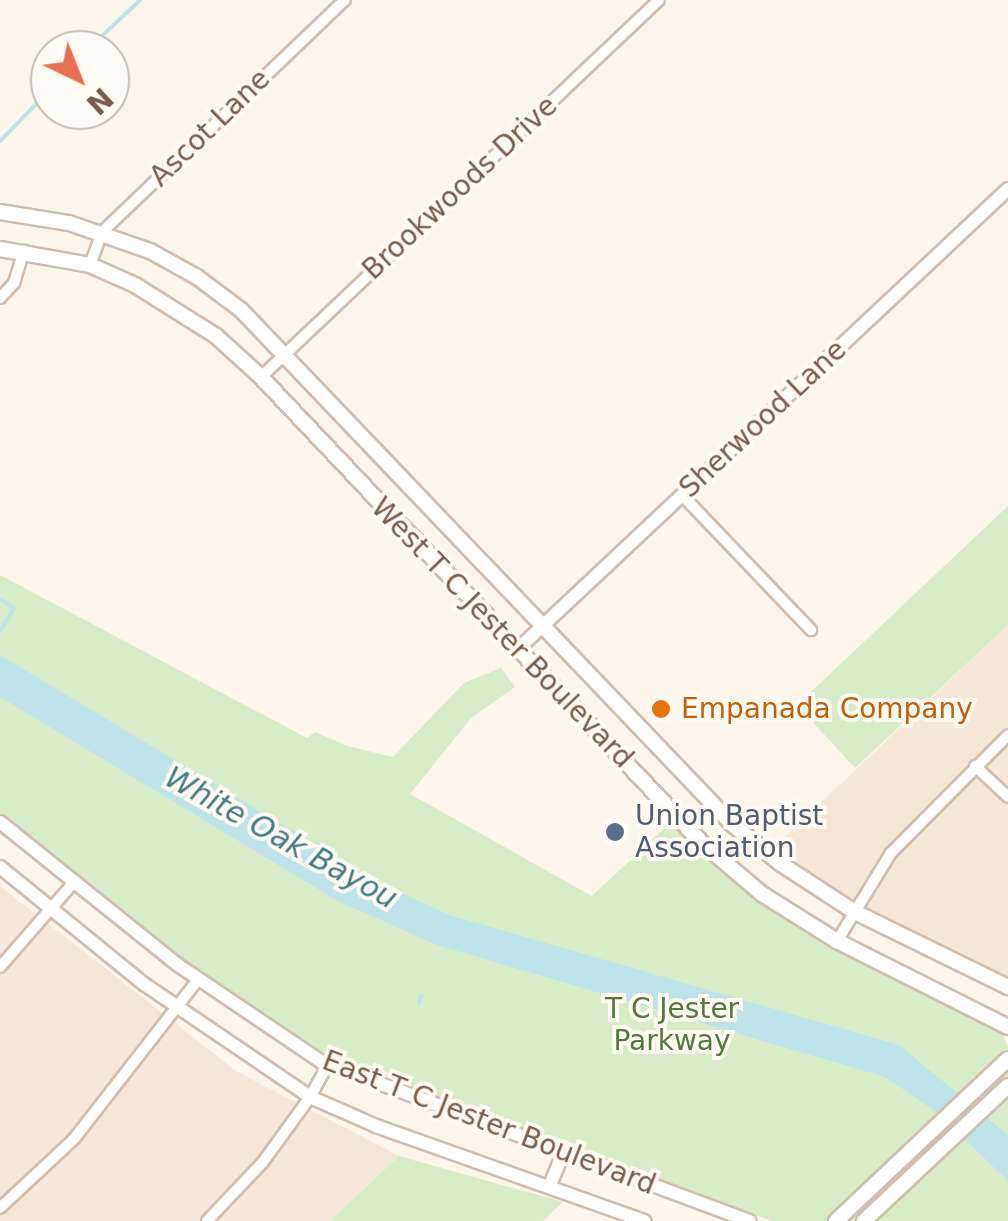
<!DOCTYPE html>
<style>
body{margin:0}
#map{position:relative;width:1008px;height:1221px;overflow:hidden;background:#fdf6ec;font-family:"DejaVu Sans",sans-serif}
div>[style]{position:absolute}
[style*='--x']{left:calc(var(--x)*1px);top:calc(var(--y)*1px);width:calc(var(--w)*1px);rotate:calc(var(--a)*1deg)}
.residential>*{inset:0;background:#f5e8da}
.green>*{inset:0;background:#d8ecc9}
.water>*{inset:0;background:#bfe3e8}
.stream>*{height:4px;margin:-2px;padding:0 2px;transform-origin:2px;border-radius:2px;background:#bfe3e8}
.roads{filter:drop-shadow(2px 0 #d1beb0) drop-shadow(-2px 0 #d1beb0) drop-shadow(0 2px #d1beb0) drop-shadow(0 -2px #d1beb0)}
.minor>*{height:10px;margin:-5px;padding:0 5px;transform-origin:5px;border-radius:5px;background:#fff}
.tertiary>*{height:12px;margin:-6px;padding:0 6px;transform-origin:6px;border-radius:6px;background:#fff}
.secondary>*{height:14px;margin:-7px;padding:0 7px;transform-origin:7px;border-radius:7px;background:#fff}
.dots>*{width:28px;height:28px;translate:-50% -50%;box-sizing:border-box;border:5px solid #fffaf3;border-radius:50%}
span{translate:-50% -50%;white-space:nowrap;text-align:center;line-height:1.15;-webkit-text-stroke:8px #fffaf3;paint-order:stroke}
.street-label{font-size:28px;color:#7a5c4d}
.food-label{font-size:28px;color:#c56008}
.left{translate:0 -50%;text-align:left}
.service-label{font-size:28px;color:#4e5e75}
.park-label{font-size:28px;color:#537a41}
.water-label{font-size:30px;color:#437c86;font-style:italic}
.north{position:absolute;left:30px;top:30px;width:100px;height:100px;box-sizing:border-box;background:#fffaf3;border:2px solid #cabbb1;border-radius:50%;rotate:137deg;font-size:28px;font-weight:700;line-height:40px;text-align:center;color:#7a5c4d}
.north::after{content:'';display:block;margin:auto;width:35px;height:45px;background:#e76f51;clip-path:polygon(50% 0,100% 100%,50% 72%,0 100%)}
</style>
<div id="map">
<div class="residential">
<div style="clip-path:polygon(1008px 625px,1008px 981px,846px 898px,773px 848px)"></div>
<div style="clip-path:polygon(0 886px,236px 1071px,399px 1156px,330px 1221px,0 1221px)"></div>
</div>
<div class="green">
<div style="clip-path:polygon(1008px 506px,1008px 625px,855px 768px,797px 705px)"></div>
<div style="clip-path:polygon(0 575px,307px 738px,315px 732px,347px 746px,393px 757px,464px 683px,501px 668px,515px 687px,471px 718px,410px 794px,592px 896px,671px 822px,730px 877px,792px 924px,1002px 1032px,1008px 1048px,1008px 1221px,772px 1221px,420px 1098px,294px 1038px,201px 975px,0 815px)"></div>
<div style="clip-path:polygon(399px 1156px,563px 1202px,543px 1221px,330px 1221px)"></div>
</div>
<div class="water">
<div style="clip-path:polygon(0 655px,374px 880px,449px 915px,899px 1045px,1008px 1135px,1008px 1181px,938px 1113px,885px 1077px,437px 945px,338px 901px,0 697px)"></div>
</div>
<div class="stream">
<div style="--x:87;--y:50;--w:73;--a:-43.3"></div>
<div style="--x:0;--y:141;--w:71;--a:-45.6"></div>
<div style="--x:0;--y:599;--w:17;--a:33"></div>
<div style="--x:14;--y:608;--w:27;--a:121"></div>
<div style="--x:419;--y:1003;--w:7;--a:-74"></div>
</div>
<div class="roads">
<div class="minor">
<div style="--x:90;--y:265;--w:35;--a:-70"></div>
<div style="--x:102;--y:232;--w:336;--a:-43.7"></div>
<div style="--x:0;--y:298;--w:21;--a:-47"></div>
<div style="--x:14;--y:283;--w:34;--a:-73"></div>
<div style="--x:261;--y:377;--w:548;--a:-43.45"></div>
<div style="--x:682;--y:495;--w:187;--a:46.3"></div>
<div style="--x:975;--y:766;--w:45;--a:43.2"></div>
<div style="--x:837;--y:941;--w:103;--a:-58.5"></div>
<div style="--x:891;--y:853;--w:166;--a:-45.2"></div>
<div style="--x:0;--y:967;--w:114;--a:-48.9"></div>
<div style="--x:0;--y:1208;--w:101;--a:-43"></div>
<div style="--x:74;--y:1139;--w:202;--a:-52.1"></div>
<div style="--x:207;--y:1221;--w:81;--a:-46.5"></div>
<div style="--x:263;--y:1162;--w:80;--a:-54.1"></div>
<div style="--x:310;--y:1097;--w:38;--a:-61"></div>
</div>
<div class="tertiary">
<div style="--x:518;--y:649;--w:672;--a:-43.19"></div>
<div style="--x:0;--y:822;--w:228;--a:38.8"></div>
<div style="--x:178;--y:965;--w:174;--a:34"></div>
<div style="--x:322;--y:1062;--w:456;--a:20.4"></div>
<div style="--x:0;--y:867;--w:186;--a:39.1"></div>
<div style="--x:144;--y:984;--w:201;--a:34.2"></div>
<div style="--x:310;--y:1097;--w:72;--a:23.7"></div>
<div style="--x:376;--y:1126;--w:285;--a:19.5"></div>
<div style="--x:549;--y:1187;--w:36;--a:-67"></div>
</div>
<div class="secondary">
<div style="--x:0;--y:212;--w:70;--a:9.1"></div>
<div style="--x:69;--y:223;--w:86;--a:19.1"></div>
<div style="--x:150;--y:251;--w:54;--a:29"></div>
<div style="--x:197;--y:277;--w:55;--a:36.9"></div>
<div style="--x:241;--y:310;--w:712;--a:46.31"></div>
<div style="--x:733;--y:825;--w:62;--a:39.1"></div>
<div style="--x:781;--y:864;--w:86;--a:33.1"></div>
<div style="--x:853;--y:911;--w:173;--a:26.1"></div>
<div style="--x:0;--y:249;--w:91;--a:10.1"></div>
<div style="--x:90;--y:265;--w:49;--a:24"></div>
<div style="--x:135;--y:285;--w:96;--a:32.2"></div>
<div style="--x:216;--y:336;--w:61;--a:42.3"></div>
<div style="--x:261;--y:377;--w:642;--a:46.58"></div>
<div style="--x:702;--y:843;--w:79;--a:40.4"></div>
<div style="--x:762;--y:894;--w:89;--a:32.1"></div>
<div style="--x:837;--y:941;--w:191;--a:26.7"></div>
<div style="--x:836;--y:1221;--w:236;--a:-43.3"></div>
<div style="--x:864;--y:1221;--w:197;--a:-43.2"></div>
</div>
</div>
<div class="dots">
<div style="left:661px;top:709px;background:#e8710a"></div>
<div style="left:615px;top:832px;background:#5c6f8a"></div>
</div>
<div class="street-label">
<span style="left:210px;top:128px;rotate:-44deg">Ascot Lane</span>
<span style="left:460px;top:188px;rotate:-43deg">Brookwoods Drive</span>
<span style="left:763px;top:419px;rotate:-43deg">Sherwood Lane</span>
<span style="left:502px;top:633px;rotate:46deg">West T C Jester Boulevard</span>
<span style="left:489px;top:1123px;rotate:21deg">East T C Jester Boulevard</span>
</div>
<div class="food-label">
<span class="left" style="left:681px;top:709px">Empanada Company</span>
</div>
<div class="service-label">
<span class="left" style="left:635px;top:832px">Union Baptist<br>Association</span>
</div>
<div class="park-label">
<span style="left:672px;top:1025px">T C Jester<br>Parkway</span>
</div>
<div class="water-label">
<span style="left:281px;top:838px;rotate:29deg">White Oak Bayou</span>
</div>
<div class="north">N</div>
</div>
